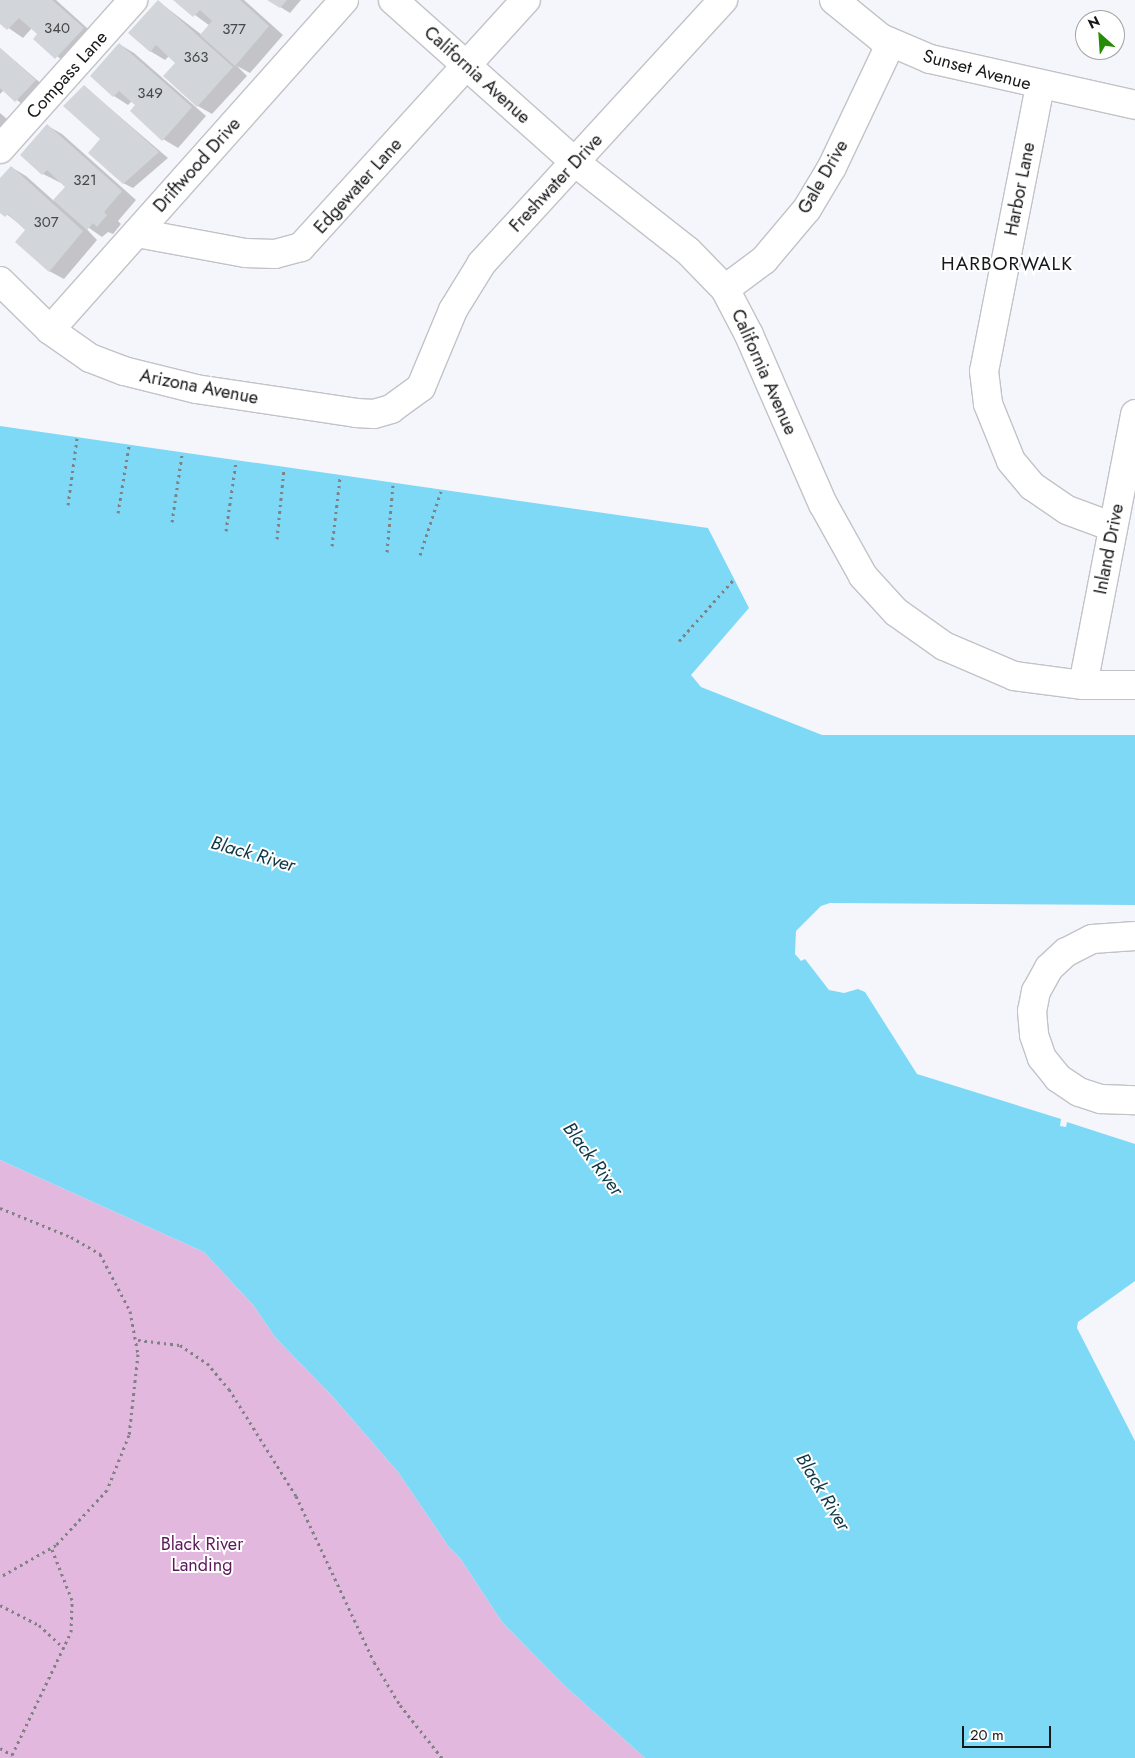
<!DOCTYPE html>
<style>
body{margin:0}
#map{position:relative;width:1135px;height:1758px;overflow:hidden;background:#f5f6fb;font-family:Jost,sans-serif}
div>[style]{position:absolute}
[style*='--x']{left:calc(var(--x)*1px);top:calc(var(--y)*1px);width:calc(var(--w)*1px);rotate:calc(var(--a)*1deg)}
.green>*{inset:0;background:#e2b8de}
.water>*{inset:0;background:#7ed9f7}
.shadow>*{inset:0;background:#0003}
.building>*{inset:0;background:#d2d6da}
.path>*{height:3px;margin-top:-1.5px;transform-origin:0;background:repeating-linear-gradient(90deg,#808184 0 2.5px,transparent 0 6.5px)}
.roads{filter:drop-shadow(1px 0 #c2c3c8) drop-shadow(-1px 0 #c2c3c8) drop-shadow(0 1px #c2c3c8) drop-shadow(0 -1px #c2c3c8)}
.street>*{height:28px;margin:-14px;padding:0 14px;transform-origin:14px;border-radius:14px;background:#fff}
span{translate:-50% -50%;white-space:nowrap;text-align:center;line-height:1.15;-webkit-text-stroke:4px #fff;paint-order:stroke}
.number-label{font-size:15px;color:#464849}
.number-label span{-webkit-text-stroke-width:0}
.street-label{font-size:18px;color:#171819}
.park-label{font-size:18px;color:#5d1a5a}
.neighbourhood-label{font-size:19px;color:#171819;letter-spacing:1px}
.water-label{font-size:19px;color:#103a47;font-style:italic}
.north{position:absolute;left:1075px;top:10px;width:50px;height:50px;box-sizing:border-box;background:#fff;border:1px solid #a2a3a3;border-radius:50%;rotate:334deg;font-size:14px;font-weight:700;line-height:20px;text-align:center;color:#171819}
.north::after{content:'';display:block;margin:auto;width:18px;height:22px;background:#258c06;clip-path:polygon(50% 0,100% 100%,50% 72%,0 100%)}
.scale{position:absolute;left:962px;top:1726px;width:89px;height:22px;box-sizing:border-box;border:2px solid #171819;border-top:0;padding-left:6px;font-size:15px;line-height:18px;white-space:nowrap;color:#171819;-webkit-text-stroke:4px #fff;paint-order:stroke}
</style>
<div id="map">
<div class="green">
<div style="clip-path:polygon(0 1160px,204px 1252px,254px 1306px,275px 1337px,334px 1398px,398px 1472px,449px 1547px,460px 1558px,502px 1622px,565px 1686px,645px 1758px,0 1758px)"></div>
</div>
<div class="water">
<div style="clip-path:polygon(0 426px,708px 528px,749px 608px,691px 675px,701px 687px,822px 735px,1135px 735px,1135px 905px,830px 903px,821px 906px,796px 931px,795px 954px,801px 961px,805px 959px,829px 990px,844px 993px,858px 989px,865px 992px,917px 1074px,1061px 1119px,1060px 1126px,1066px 1127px,1067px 1122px,1135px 1144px,1135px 1281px,1078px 1322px,1077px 1328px,1135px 1441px,1135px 1758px,645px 1758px,565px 1686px,502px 1622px,460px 1558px,449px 1547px,398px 1472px,334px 1398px,275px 1337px,254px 1306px,204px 1252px,0 1160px)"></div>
</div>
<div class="shadow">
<div style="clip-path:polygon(0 0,56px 0,97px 37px,71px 67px,35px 39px,39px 34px,32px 28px,23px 38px,0 22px)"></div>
<div style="clip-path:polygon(175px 0,244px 0,283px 35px,250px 73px,237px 66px,247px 76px,212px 114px,198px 106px,177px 63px,169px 56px,165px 60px,150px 51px,158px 1px,202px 35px,210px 26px)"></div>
<div style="clip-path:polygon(269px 0,301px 0,290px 13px)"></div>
<div style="clip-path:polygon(119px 44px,134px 53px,206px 116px,178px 148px,163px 139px,132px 101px,128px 105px,114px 96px)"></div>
<div style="clip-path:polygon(0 48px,44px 86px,26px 107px,4px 90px,0 94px)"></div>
<div style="clip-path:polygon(84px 86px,168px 158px,133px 188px,123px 183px,102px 139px)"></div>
<div style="clip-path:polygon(0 113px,16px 127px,0 145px)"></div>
<div style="clip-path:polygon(48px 126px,62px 134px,136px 200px,118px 221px,121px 224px,113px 234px,108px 232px,102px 237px,79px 221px,97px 240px,64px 279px,49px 271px,27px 230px,0 209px,0 180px,11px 167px,26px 176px,54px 201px,67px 186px,43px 174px,22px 154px)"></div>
</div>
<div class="building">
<div style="clip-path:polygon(0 0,52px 0,84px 28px,55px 59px,33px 39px,37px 34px,19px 18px,7px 30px,0 24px)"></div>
<div style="clip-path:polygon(158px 0,233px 67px,197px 107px,163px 76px,175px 63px,156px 45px,150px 52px,128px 33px)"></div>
<div style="clip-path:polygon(173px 0,240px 0,269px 26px,235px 66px,200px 35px,212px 21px,200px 10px,193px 17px)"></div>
<div style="clip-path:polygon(267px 0,287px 0,280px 8px)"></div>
<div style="clip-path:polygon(119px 43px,192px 107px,162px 141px,130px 111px,135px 105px,119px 91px,113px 97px,90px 76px)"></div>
<div style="clip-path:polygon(0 48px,36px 80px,15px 102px,0 88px)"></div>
<div style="clip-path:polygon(84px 85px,159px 152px,123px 184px,88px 153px,100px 139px,63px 106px)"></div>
<div style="clip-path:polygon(47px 124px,122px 191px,104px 212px,107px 215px,97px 227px,93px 223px,87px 230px,53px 200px,65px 187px,47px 170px,42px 175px,20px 155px)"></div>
<div style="clip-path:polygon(11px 166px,83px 231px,49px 272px,15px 242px,25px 230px,8px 214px,5px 217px,0 213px,0 178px)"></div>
</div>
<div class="path">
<div style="--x:68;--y:505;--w:68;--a:-82.3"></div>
<div style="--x:118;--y:513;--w:68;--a:-80.7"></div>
<div style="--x:172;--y:522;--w:69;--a:-81.6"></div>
<div style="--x:226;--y:531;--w:70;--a:-81.8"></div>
<div style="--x:277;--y:539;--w:70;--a:-84.3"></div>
<div style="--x:332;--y:546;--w:68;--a:-83.3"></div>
<div style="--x:387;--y:552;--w:67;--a:-84.9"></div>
<div style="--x:420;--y:555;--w:67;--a:-71.8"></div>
<div style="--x:679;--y:641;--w:84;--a:-48.4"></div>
<div style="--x:0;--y:1208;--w:77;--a:22.2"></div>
<div style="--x:71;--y:1237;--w:34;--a:30"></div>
<div style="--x:100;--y:1254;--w:64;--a:62.2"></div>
<div style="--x:130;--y:1311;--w:44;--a:79.5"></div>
<div style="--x:138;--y:1354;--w:81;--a:96.3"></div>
<div style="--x:129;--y:1435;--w:59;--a:111.8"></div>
<div style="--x:107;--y:1490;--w:75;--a:132.8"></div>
<div style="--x:56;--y:1545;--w:64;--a:150.3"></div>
<div style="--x:138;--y:1340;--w:42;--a:6.8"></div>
<div style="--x:180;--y:1345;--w:32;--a:34"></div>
<div style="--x:207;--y:1363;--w:34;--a:50"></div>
<div style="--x:229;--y:1389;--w:126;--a:57.9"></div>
<div style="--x:296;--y:1496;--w:183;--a:64.8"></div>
<div style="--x:374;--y:1662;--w:50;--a:58.8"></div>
<div style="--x:400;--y:1705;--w:68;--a:51.6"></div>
<div style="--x:0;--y:1605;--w:44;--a:27.1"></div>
<div style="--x:39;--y:1625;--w:34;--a:43"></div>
<div style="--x:0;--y:1748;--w:14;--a:30"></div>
<div style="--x:12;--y:1755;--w:136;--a:-64.4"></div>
<div style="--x:71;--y:1632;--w:32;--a:-88"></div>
<div style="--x:72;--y:1600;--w:57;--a:-111.6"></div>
</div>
<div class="roads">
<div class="street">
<div style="--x:393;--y:0;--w:245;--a:41.7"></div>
<div style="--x:576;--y:163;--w:142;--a:38.2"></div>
<div style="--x:688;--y:251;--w:53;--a:45.8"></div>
<div style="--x:725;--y:289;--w:52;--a:62.4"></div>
<div style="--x:749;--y:335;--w:184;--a:66.4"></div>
<div style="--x:823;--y:504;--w:82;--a:60.9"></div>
<div style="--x:863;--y:576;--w:49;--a:47.5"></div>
<div style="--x:896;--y:612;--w:59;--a:35.3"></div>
<div style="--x:944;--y:646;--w:76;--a:23.2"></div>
<div style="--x:1014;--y:676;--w:70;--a:7.4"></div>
<div style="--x:1083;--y:685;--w:52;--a:0"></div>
<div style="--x:834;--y:0;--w:60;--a:39"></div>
<div style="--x:881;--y:38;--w:53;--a:23.2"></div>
<div style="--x:930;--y:59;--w:210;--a:12.6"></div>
<div style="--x:1040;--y:86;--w:290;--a:101.1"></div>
<div style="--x:984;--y:371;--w:33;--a:83"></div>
<div style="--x:988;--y:404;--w:61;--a:68"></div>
<div style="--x:1011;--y:461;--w:33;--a:50"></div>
<div style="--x:1032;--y:486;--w:42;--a:34.4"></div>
<div style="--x:1067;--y:510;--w:49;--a:20.3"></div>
<div style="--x:0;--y:149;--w:200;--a:-48.2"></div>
<div style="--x:137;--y:233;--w:110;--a:10.5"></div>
<div style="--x:245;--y:253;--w:30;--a:2"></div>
<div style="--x:275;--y:254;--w:27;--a:-15"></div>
<div style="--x:301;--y:247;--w:334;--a:-47.7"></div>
<div style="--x:0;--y:281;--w:70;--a:44.4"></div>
<div style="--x:50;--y:330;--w:49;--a:35"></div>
<div style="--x:90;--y:358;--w:36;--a:21"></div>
<div style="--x:124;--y:371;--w:74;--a:14"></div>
<div style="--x:196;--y:389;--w:162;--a:8.5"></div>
<div style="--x:356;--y:413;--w:18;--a:3"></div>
<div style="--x:374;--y:414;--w:18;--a:-16"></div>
<div style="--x:391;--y:409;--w:37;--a:-36"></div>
<div style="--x:421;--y:387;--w:83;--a:-67.4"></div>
<div style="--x:453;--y:310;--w:55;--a:-58.3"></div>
<div style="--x:482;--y:263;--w:357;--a:-47.5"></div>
<div style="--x:725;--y:289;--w:49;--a:-36.6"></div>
<div style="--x:764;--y:260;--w:67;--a:-49.9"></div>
<div style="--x:807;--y:209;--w:49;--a:-59.2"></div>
<div style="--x:832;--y:167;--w:137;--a:-64.6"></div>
<div style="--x:50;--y:330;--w:442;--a:-48.3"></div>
<div style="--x:1083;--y:685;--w:276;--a:-79.1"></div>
<div style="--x:1135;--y:936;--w:43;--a:176"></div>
<div style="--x:1092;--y:939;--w:29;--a:153"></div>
<div style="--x:1066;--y:952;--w:23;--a:137"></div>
<div style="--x:1049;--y:968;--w:26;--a:119"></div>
<div style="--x:1036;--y:991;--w:20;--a:101"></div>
<div style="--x:1032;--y:1011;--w:24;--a:85"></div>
<div style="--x:1034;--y:1035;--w:24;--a:71"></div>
<div style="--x:1042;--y:1058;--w:26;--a:51"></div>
<div style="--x:1058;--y:1078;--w:25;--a:34"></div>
<div style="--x:1079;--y:1092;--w:23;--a:18"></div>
<div style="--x:1101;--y:1099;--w:34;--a:2"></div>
</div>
</div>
<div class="number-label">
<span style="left:57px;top:29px">340</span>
<span style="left:234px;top:30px">377</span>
<span style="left:196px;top:58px">363</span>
<span style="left:150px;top:94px">349</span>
<span style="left:85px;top:181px">321</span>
<span style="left:46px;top:223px">307</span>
</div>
<div class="street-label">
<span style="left:977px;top:70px;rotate:15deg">Sunset Avenue</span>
<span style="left:67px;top:75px;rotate:-48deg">Compass Lane</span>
<span style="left:477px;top:75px;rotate:42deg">California Avenue</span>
<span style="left:197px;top:165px;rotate:-48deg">Driftwood Drive</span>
<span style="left:823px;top:177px;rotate:-60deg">Gale Drive</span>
<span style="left:556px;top:183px;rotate:-47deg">Freshwater Drive</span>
<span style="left:358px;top:186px;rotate:-48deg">Edgewater Lane</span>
<span style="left:1020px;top:189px;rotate:-79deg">Harbor Lane</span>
<span style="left:764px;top:372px;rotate:66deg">California Avenue</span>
<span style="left:199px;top:387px;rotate:11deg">Arizona Avenue</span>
<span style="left:1109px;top:549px;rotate:-79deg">Inland Drive</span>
</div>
<div class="park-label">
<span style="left:202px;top:1555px">Black River<br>Landing</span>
</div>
<div class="neighbourhood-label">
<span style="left:1007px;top:264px">HARBORWALK</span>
</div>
<div class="water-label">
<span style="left:253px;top:854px;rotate:16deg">Black River</span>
<span style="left:593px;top:1159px;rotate:53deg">Black River</span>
<span style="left:823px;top:1492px;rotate:59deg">Black River</span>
</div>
<div class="north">N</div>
<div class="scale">20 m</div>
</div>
